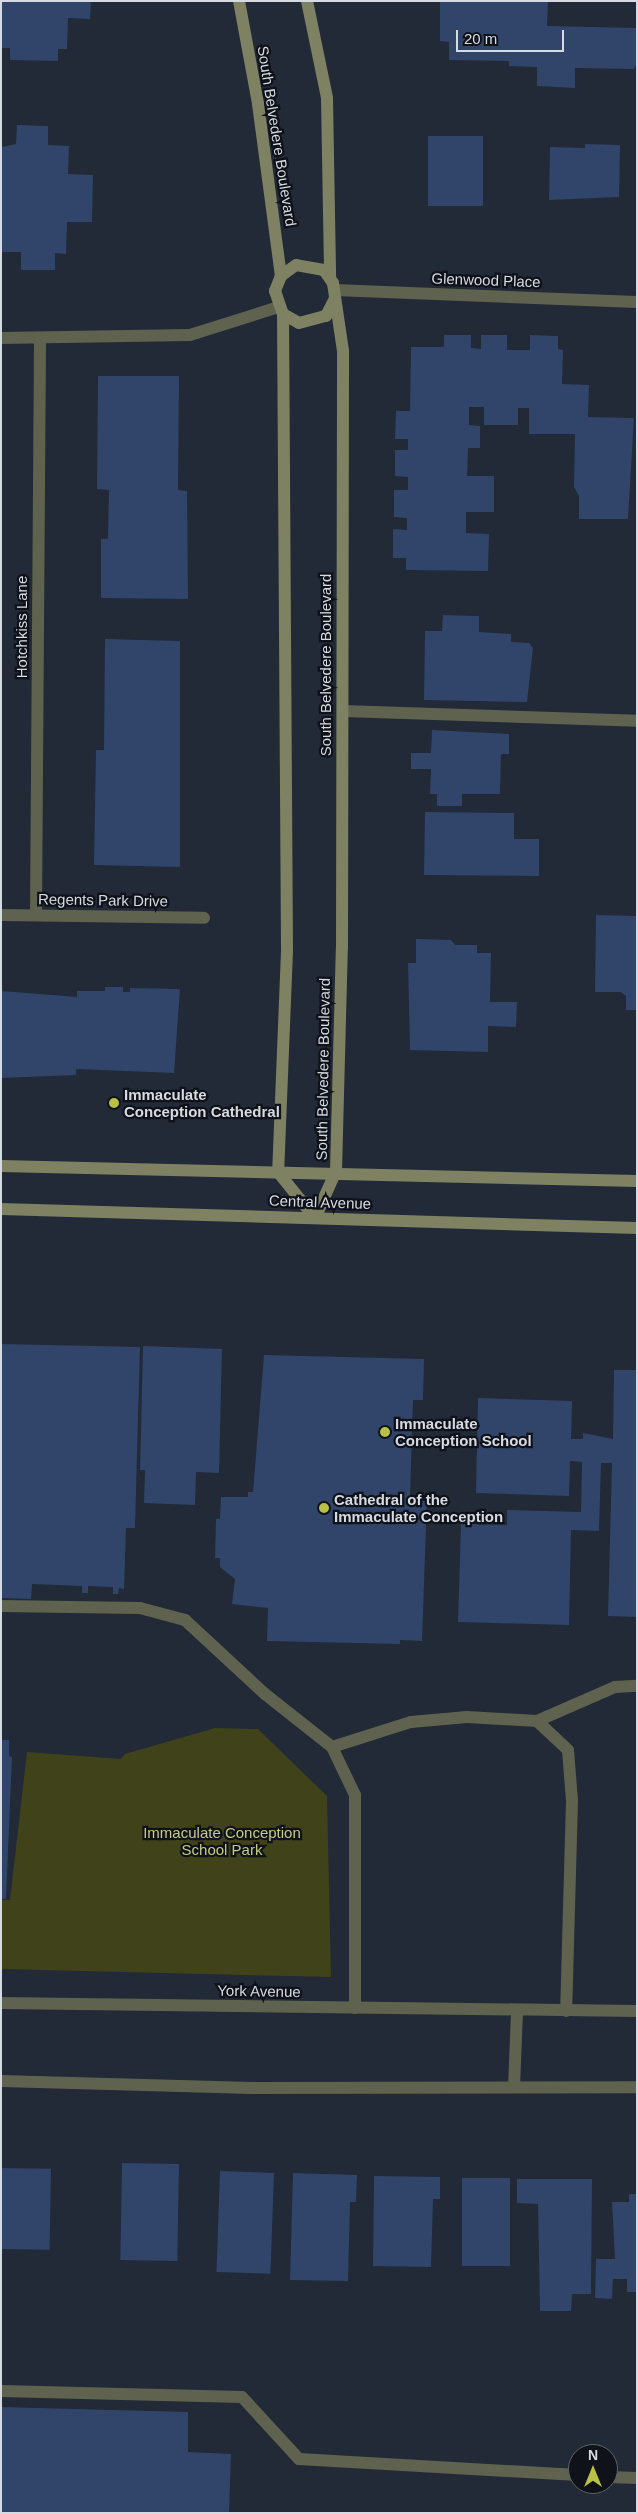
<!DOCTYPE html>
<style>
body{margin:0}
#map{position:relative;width:638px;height:2514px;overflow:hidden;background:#222937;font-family:Helvetica,sans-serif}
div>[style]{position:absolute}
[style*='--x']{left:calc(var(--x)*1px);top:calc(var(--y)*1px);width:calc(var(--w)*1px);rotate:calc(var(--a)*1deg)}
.green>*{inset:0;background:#404319}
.building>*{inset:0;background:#304569;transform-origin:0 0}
.lane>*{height:12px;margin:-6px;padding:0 6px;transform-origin:6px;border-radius:6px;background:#5f624e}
.street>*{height:12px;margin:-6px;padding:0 6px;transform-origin:6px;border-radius:6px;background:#5f624e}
.secondary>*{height:12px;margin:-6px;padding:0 6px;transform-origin:6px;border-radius:6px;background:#7e8162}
.dots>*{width:14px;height:14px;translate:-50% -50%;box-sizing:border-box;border:2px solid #0f1218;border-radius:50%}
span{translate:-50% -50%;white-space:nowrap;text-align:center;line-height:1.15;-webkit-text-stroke:4.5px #0f1218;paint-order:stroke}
.street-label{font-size:15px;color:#d5dae3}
.poi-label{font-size:15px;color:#d5dae3;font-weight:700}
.left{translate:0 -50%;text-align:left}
.park-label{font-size:15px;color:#c5cb81}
.frame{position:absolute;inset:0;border:2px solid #d5dae3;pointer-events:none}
.north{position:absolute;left:568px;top:2444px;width:50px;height:50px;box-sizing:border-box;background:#0f1218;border:1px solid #5e6269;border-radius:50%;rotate:0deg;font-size:14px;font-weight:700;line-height:20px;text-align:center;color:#d5dae3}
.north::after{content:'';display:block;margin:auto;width:18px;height:22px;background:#b9c046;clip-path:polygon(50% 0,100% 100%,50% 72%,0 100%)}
.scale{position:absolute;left:456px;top:30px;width:108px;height:22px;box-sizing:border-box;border:2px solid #d5dae3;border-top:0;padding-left:6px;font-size:15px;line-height:18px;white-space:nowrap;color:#d5dae3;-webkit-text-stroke:4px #0f1218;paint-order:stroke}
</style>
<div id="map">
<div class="green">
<div style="clip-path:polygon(215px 1728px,258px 1729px,327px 1796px,331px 1977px,1px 1969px,1px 1900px,10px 1900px,27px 1752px,121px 1759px,125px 1754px)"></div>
</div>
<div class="building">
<div style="clip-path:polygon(1px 1px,91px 1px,90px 19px,68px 18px,67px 49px,58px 49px,58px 61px,10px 60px,10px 48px,1px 48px)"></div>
<div style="clip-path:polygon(440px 1px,548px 1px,547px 26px,637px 28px,637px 63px,634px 69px,575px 68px,575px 88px,537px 86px,537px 67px,509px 66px,509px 61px,449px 60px,449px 42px,440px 41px)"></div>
<div style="clip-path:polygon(17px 125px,48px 126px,48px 145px,69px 146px,68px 174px,93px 175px,92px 222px,67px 222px,66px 254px,55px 253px,55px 270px,21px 270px,21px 252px,1px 252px,1px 147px,16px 144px)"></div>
<div style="left:428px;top:136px;width:55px;height:70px"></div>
<div style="clip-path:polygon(585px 144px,620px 145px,619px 197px,549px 200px,550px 147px,585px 148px)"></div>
<div style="clip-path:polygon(444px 335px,471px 335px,471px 348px,481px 349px,481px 335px,507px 335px,507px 350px,530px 350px,530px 335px,558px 336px,558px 349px,563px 350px,562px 384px,589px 385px,588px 417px,634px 418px,628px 519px,579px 519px,579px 496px,574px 487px,575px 434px,529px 434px,529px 408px,518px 408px,518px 425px,484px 425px,484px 407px,469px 407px,469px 425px,480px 426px,480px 448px,468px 448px,467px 476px,494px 476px,494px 512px,466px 512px,466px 533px,489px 534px,488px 571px,406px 570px,406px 558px,393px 558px,393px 529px,407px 530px,407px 518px,394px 517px,394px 490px,408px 490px,408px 477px,395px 476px,395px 450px,408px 450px,408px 439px,395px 439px,396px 411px,410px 411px,411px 347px,444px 347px)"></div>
<div style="clip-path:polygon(98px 376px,179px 376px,178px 490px,187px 491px,188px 599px,101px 598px,101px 539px,108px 539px,109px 490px,97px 489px)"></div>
<div style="clip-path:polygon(443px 615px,479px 616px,479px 632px,511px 634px,511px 642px,529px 643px,533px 648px,527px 702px,424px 700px,425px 631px,442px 631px)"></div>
<div style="clip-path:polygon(105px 639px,180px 641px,180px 867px,94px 865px,96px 750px,104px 750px)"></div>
<div style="clip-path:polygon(432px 730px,509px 734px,509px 754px,501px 754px,500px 794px,462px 794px,462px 806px,437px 806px,437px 794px,430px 794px,431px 769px,411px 769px,411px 753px,431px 753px)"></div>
<div style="clip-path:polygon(425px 812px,514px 813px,514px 839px,539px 839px,539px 876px,424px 875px)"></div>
<div style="clip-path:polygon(596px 915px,637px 916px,637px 1010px,626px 1010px,626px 996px,621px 992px,595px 992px)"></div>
<div style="clip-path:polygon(416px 939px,451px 940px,455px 945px,477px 945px,477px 953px,491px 953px,490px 1002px,517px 1002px,516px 1027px,488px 1026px,488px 1052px,410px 1050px,408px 963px,416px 963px)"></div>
<div style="clip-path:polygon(105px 987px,123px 987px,123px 992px,130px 992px,130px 988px,180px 989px,174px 1073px,76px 1069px,76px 1075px,1px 1078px,1px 991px,77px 997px,77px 991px,105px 991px)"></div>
<div style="clip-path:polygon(1px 1344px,140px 1347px,135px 1528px,126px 1528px,124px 1589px,119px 1588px,118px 1594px,113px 1594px,113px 1587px,88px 1586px,88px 1593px,82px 1593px,82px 1586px,32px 1584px,31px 1599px,1px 1598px)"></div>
<div style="clip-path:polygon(143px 1346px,222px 1349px,219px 1473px,196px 1472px,195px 1505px,144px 1503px,145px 1470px,140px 1470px)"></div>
<div style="clip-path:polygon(264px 1355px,424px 1359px,423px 1400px,413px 1400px,410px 1497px,427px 1498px,422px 1641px,400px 1640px,400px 1644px,267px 1641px,268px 1608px,232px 1604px,235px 1579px,220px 1567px,220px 1558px,215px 1558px,216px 1519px,220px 1519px,221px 1497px,248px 1497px,248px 1492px,253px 1492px)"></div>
<div style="clip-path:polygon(614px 1370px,637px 1370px,637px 1617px,608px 1616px,612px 1463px,601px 1463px,599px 1531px,571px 1530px,569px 1625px,458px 1622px,461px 1524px,507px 1525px,507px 1510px,581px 1512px,582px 1462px,570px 1461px,569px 1496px,476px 1493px,478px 1398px,572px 1401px,571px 1439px,583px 1439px,583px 1433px,613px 1439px)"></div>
<div style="clip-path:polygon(1px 1740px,9px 1740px,9px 1756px,12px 1757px,6px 1899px,1px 1899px)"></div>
<div style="left:122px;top:2163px;width:57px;height:97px;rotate:1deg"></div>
<div style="left:1px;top:2168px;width:50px;height:81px;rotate:1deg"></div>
<div style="left:220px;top:2171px;width:54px;height:101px;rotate:2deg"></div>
<div style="clip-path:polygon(293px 2173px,357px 2175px,356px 2202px,350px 2202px,348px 2281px,290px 2280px)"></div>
<div style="clip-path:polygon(374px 2176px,440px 2177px,440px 2199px,433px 2199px,431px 2267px,373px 2266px)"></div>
<div style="left:462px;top:2178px;width:48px;height:88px"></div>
<div style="clip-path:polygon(517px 2179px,592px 2179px,591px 2294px,572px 2294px,571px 2311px,540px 2311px,538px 2204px,517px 2203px)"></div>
<div style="clip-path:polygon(629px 2194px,637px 2194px,637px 2292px,627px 2292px,627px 2279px,613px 2279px,612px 2299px,595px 2298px,596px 2259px,615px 2259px,612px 2202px,629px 2202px)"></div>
<div style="clip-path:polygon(1px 2407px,188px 2412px,188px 2452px,231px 2454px,229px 2513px,1px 2513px)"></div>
</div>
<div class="lane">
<div style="--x:343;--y:711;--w:294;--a:1.9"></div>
<div style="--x:1;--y:1606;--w:139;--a:0.8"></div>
<div style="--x:140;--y:1608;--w:47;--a:14.9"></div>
<div style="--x:185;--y:1620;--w:109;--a:42.8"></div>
<div style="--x:265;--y:1694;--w:85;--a:38.3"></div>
<div style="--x:332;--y:1747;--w:53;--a:64.4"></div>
<div style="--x:355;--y:1795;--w:213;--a:90"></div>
<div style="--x:537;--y:1721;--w:85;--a:-23.6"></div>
<div style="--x:615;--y:1687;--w:22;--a:-3"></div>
<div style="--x:332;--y:1747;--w:83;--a:-17.6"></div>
<div style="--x:411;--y:1722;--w:56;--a:-5.1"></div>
<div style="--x:467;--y:1717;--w:70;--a:3.3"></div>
<div style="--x:537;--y:1721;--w:42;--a:43.1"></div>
<div style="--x:568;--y:1750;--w:51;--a:85.5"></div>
<div style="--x:572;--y:1801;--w:210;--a:91.6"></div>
<div style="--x:1;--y:2391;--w:241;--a:1.4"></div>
<div style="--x:242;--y:2397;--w:84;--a:47.4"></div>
<div style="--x:299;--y:2459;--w:279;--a:3.3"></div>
<div style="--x:608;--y:2477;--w:29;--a:2"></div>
</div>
<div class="street">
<div style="--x:335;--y:290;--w:302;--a:2.3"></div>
<div style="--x:1;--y:338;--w:189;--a:-0.9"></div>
<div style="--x:190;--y:335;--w:93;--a:-17.5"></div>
<div style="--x:1;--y:915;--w:203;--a:0.8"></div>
<div style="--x:36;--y:915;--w:576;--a:-89.6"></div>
<div style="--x:1;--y:2003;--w:636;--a:0.72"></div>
<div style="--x:1;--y:2081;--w:251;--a:1.6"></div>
<div style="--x:252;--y:2088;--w:385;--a:-0.1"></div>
<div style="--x:514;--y:2087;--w:76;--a:-87.7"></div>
</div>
<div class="secondary">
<div style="--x:239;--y:1;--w:105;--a:79.5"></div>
<div style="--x:258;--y:104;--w:174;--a:82.4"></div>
<div style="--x:307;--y:1;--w:99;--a:78.3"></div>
<div style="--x:327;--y:98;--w:179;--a:89"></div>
<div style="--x:283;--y:314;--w:637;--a:89.64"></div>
<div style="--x:287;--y:951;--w:221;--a:92.3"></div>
<div style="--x:278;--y:1172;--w:59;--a:51.2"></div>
<div style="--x:1;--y:1166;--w:636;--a:1.35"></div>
<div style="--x:1;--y:1209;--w:636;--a:1.71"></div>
<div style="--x:315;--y:1218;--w:51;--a:-65.9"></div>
<div style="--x:336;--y:1171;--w:223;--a:-88.5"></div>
<div style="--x:342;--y:948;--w:597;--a:-89.9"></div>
<div style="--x:343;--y:351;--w:69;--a:-98.4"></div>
<div style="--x:333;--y:283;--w:16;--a:-125"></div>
<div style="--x:324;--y:270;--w:28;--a:-170"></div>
<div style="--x:296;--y:265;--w:19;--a:144"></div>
<div style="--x:281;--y:276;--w:16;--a:112"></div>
<div style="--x:275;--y:291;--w:24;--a:71"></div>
<div style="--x:283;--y:314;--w:18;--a:29"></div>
<div style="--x:299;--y:323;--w:28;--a:-15"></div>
<div style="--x:326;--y:316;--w:18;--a:-63"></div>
</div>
<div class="dots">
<div style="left:114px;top:1103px;background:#b9c046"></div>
<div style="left:385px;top:1432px;background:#b9c046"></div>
<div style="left:324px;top:1508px;background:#b9c046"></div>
</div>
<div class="street-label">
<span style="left:277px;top:136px;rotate:81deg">South Belvedere Boulevard</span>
<span style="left:486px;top:280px;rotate:2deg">Glenwood Place</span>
<span style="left:22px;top:627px;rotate:-90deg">Hotchkiss Lane</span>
<span style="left:326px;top:665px;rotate:-90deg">South Belvedere Boulevard</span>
<span style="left:103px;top:900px;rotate:1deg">Regents Park Drive</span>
<span style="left:323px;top:1069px;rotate:-89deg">South Belvedere Boulevard</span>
<span style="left:320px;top:1202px;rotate:2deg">Central Avenue</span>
<span style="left:259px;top:1991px;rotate:1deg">York Avenue</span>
</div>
<div class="poi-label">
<span class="left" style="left:124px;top:1103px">Immaculate<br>Conception Cathedral</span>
<span class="left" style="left:395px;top:1432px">Immaculate<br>Conception School</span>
<span class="left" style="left:334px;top:1508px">Cathedral of the<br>Immaculate Conception</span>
</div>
<div class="park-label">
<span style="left:222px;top:1841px">Immaculate Conception<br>School Park</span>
</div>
<div class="frame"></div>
<div class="north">N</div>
<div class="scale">20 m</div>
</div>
